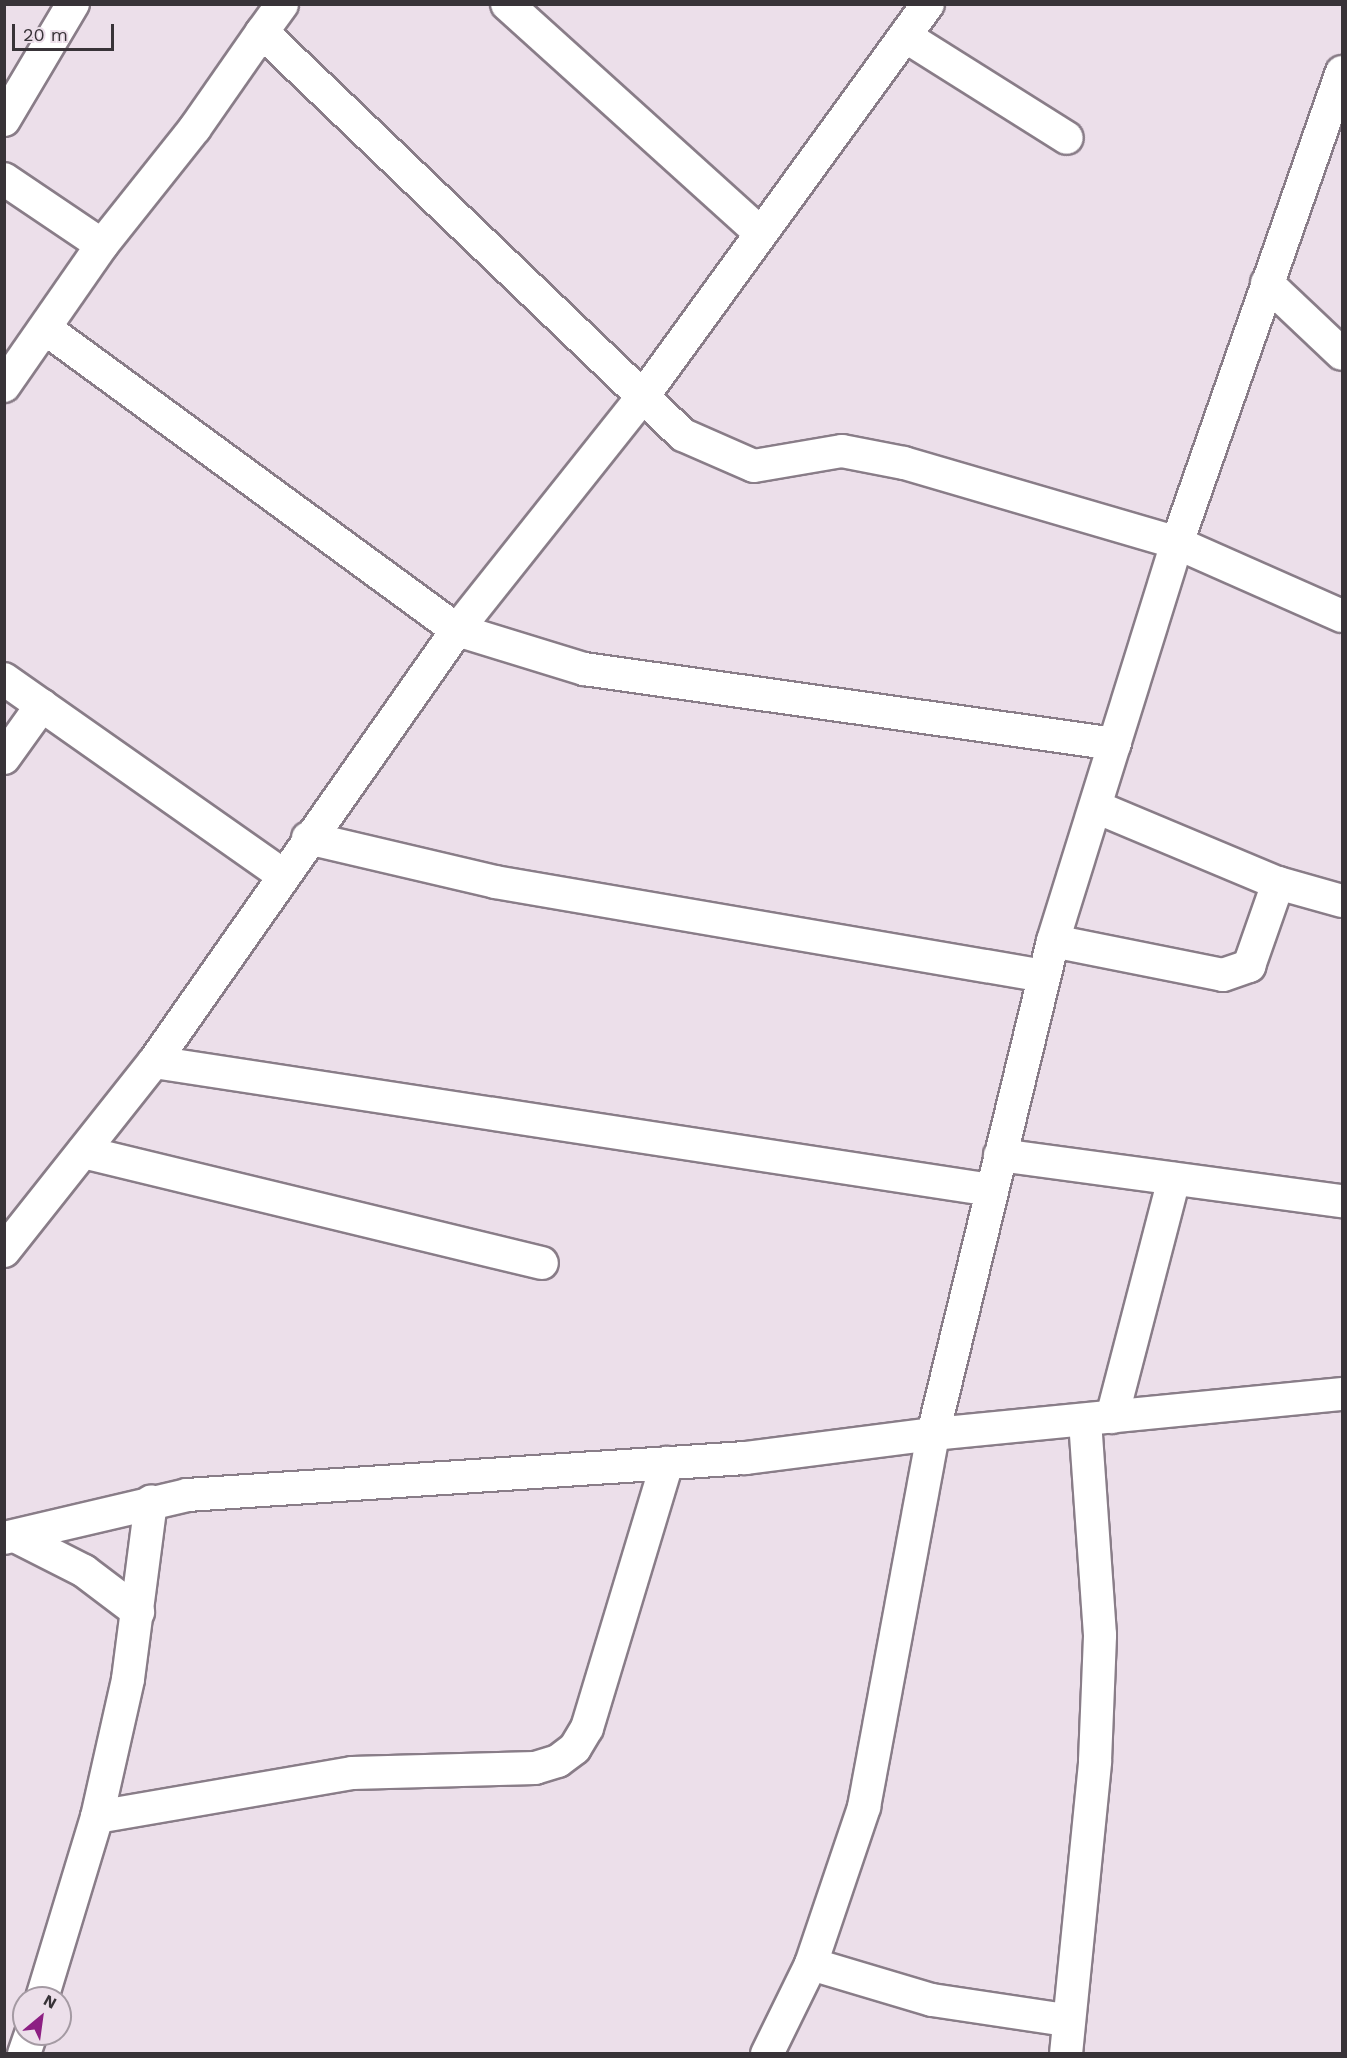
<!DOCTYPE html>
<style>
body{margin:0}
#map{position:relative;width:1347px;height:2058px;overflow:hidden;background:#ecdfea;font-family:"Work Sans",sans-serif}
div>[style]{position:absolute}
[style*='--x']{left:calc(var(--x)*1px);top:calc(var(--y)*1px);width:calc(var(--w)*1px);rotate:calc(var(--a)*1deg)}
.roads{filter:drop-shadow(2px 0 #897d88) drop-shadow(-2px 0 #897d88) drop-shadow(0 2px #897d88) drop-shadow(0 -2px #897d88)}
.street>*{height:32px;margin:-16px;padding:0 16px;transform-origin:16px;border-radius:16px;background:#fff}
span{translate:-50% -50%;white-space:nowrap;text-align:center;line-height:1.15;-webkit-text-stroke:4.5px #ecdfea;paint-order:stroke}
.frame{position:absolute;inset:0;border:6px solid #383338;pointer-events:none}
.north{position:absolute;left:12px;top:1986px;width:60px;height:60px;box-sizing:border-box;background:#ecdfea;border:2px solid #a49aa3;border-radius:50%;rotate:29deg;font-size:16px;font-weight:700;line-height:24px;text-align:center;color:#383338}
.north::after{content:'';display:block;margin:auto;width:21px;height:27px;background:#8d1f83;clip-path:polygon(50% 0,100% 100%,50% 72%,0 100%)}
.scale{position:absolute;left:12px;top:24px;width:102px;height:27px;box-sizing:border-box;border:3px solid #383338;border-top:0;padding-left:8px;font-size:18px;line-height:21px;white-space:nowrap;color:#383338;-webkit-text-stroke:4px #ecdfea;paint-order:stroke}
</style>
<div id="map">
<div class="roads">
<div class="street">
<div style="--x:507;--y:4;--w:341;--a:42.1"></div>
<div style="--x:262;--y:32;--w:34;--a:-54"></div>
<div style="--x:905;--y:36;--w:191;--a:32.2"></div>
<div style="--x:4;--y:120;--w:135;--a:-59.3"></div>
<div style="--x:4;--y:179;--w:118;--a:34"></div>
<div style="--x:1267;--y:283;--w:103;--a:43.4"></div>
<div style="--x:46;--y:329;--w:509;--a:36.22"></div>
<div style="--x:457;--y:630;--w:133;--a:17.1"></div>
<div style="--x:584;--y:669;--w:536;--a:8.04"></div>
<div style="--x:4;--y:386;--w:172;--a:-55.2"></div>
<div style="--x:102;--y:245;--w:149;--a:-51.5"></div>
<div style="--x:195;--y:128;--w:117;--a:-55.1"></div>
<div style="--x:262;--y:32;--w:583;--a:43.75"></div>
<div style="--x:683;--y:435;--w:77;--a:23.6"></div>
<div style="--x:754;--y:466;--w:89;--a:-9.7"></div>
<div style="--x:842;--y:451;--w:63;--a:11"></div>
<div style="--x:904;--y:463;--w:284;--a:16.3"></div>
<div style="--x:1177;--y:543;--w:180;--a:23.9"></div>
<div style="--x:4;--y:679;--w:341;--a:35.1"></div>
<div style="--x:4;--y:758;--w:65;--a:-54.4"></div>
<div style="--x:1096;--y:807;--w:197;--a:22.7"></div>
<div style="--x:308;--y:838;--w:192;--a:13.2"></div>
<div style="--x:495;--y:882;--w:557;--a:9.72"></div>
<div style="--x:1053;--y:941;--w:173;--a:11.3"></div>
<div style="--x:1223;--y:975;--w:28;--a:-19"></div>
<div style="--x:1249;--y:966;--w:88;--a:-70.7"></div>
<div style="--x:1278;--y:883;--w:66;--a:15.7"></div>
<div style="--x:154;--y:1062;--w:847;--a:8.69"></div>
<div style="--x:83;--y:1152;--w:472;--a:13.6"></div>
<div style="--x:1000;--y:1155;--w:345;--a:7.7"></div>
<div style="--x:4;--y:1251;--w:241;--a:-51.6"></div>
<div style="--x:154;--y:1062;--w:528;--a:-54.95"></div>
<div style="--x:457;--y:630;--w:295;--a:-51.5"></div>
<div style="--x:641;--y:399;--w:488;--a:-54"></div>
<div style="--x:1112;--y:1417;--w:246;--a:-75.4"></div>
<div style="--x:4;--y:1538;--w:188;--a:-13.2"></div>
<div style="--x:187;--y:1495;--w:559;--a:-3.79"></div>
<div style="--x:745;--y:1458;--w:190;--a:-7.3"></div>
<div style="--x:933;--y:1434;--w:411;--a:-5.6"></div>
<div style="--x:19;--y:1538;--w:73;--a:26.9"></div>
<div style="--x:84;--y:1571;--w:68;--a:37.2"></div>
<div style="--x:97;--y:1817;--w:259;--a:-9.8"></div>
<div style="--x:352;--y:1773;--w:183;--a:-1.6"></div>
<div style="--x:535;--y:1768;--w:24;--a:-17"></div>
<div style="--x:558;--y:1761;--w:21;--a:-37"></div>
<div style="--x:575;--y:1748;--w:23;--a:-59"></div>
<div style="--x:587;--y:1728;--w:277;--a:-73.2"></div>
<div style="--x:811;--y:1964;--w:126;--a:16.6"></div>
<div style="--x:932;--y:2000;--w:135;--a:8.5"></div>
<div style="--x:42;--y:1998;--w:189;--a:-73.1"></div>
<div style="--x:97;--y:1817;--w:141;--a:-77.3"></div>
<div style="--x:128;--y:1679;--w:179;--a:-82.6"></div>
<div style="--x:24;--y:2054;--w:21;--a:-71"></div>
<div style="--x:767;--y:2054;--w:100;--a:-63.9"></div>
<div style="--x:811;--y:1964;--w:166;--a:-71.3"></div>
<div style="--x:864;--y:1807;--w:379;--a:-79.5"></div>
<div style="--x:933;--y:1434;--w:507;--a:-76.32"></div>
<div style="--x:1053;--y:941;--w:417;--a:-72.7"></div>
<div style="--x:1177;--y:543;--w:499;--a:-70.7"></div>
<div style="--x:1066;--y:2054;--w:294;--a:-84.3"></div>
<div style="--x:1095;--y:1761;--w:126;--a:-87.7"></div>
<div style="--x:1100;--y:1635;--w:215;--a:-94"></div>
</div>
</div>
<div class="frame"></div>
<div class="north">N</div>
<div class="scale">20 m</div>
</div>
